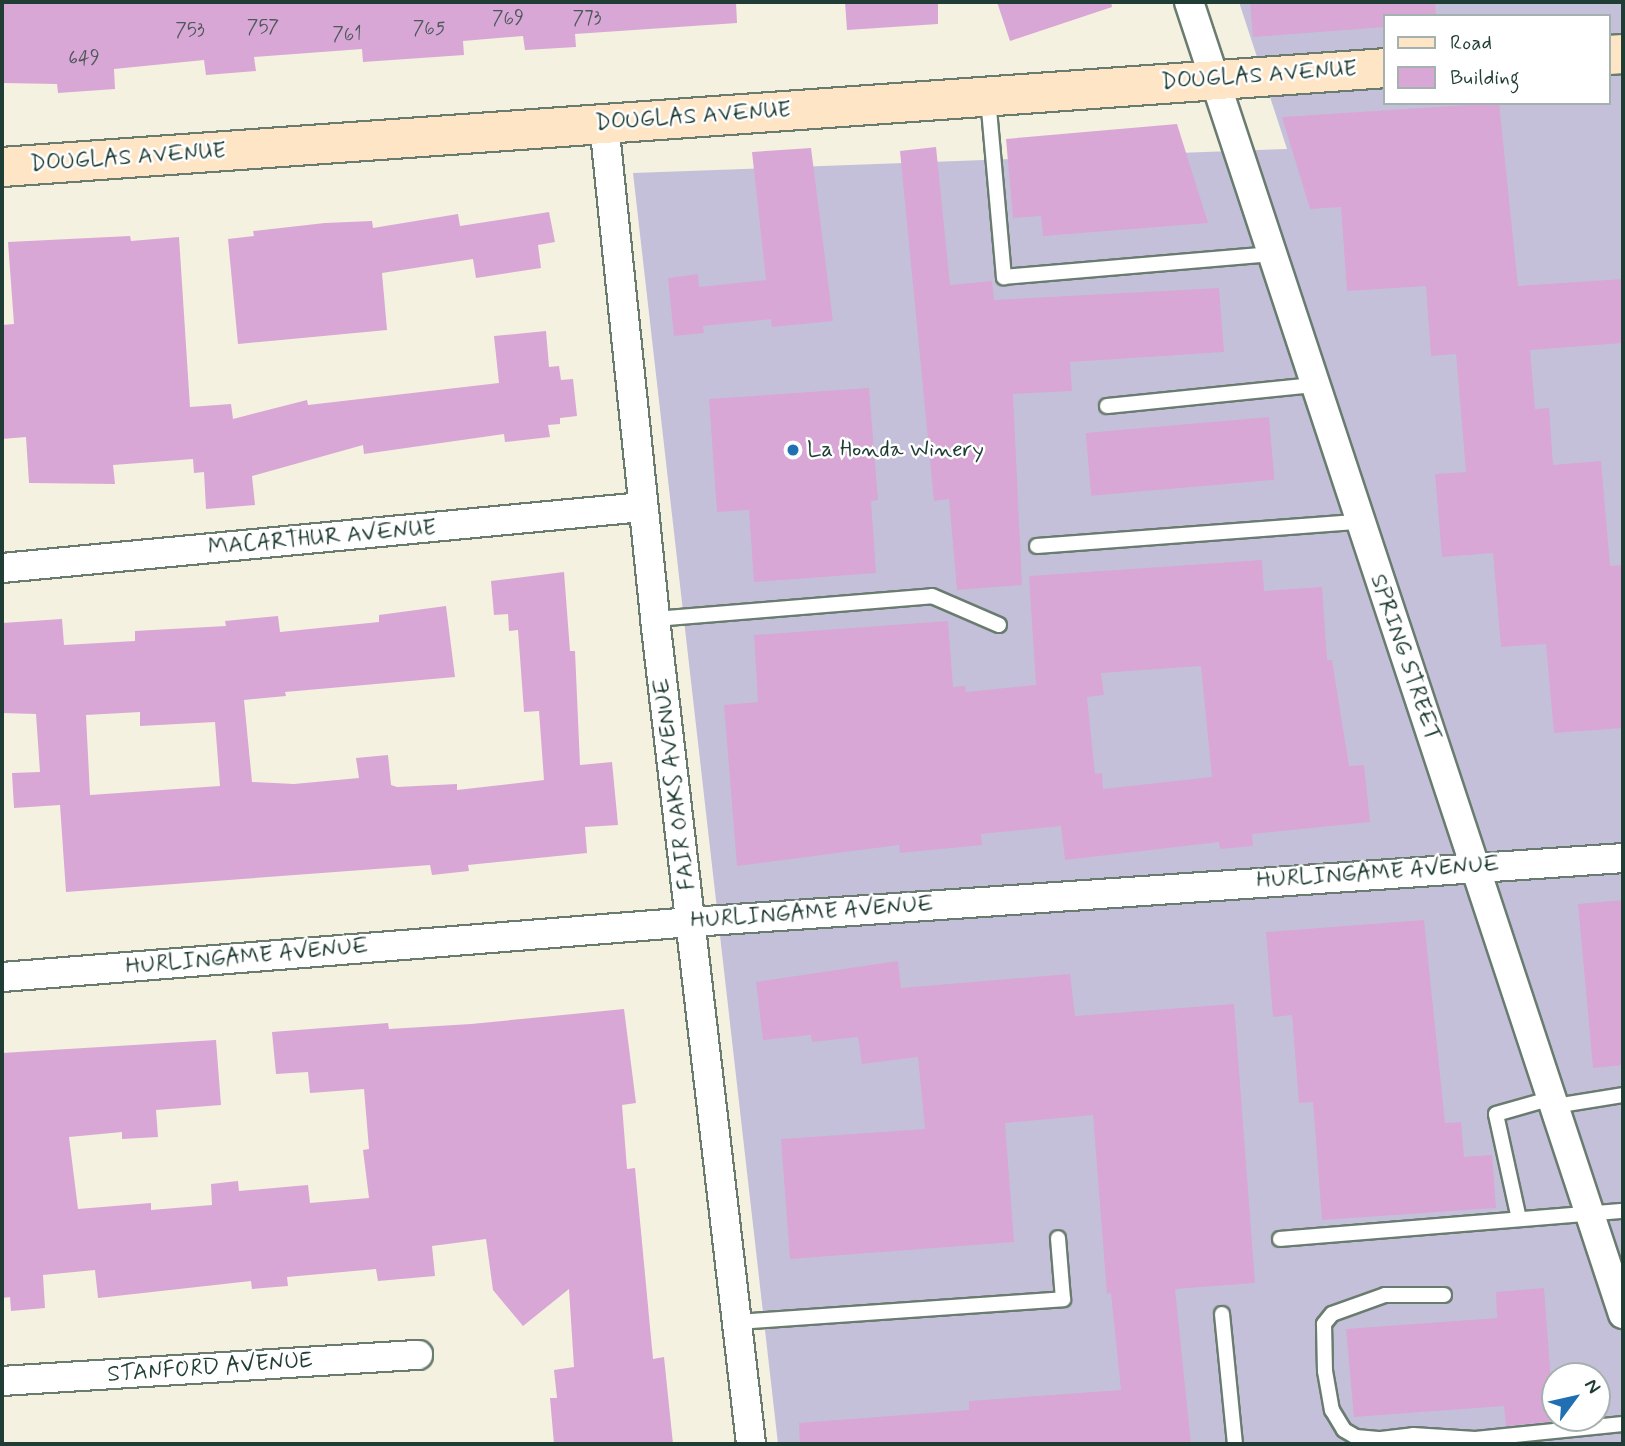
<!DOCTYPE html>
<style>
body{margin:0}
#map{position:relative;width:1625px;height:1446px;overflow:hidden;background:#f4f1e0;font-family:Mynerve,sans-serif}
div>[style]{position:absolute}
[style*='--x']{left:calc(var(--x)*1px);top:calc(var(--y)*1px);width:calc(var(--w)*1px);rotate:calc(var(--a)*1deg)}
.industrial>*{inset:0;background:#c5c0da}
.building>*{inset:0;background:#d8a7d5;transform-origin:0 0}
.roads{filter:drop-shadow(2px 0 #6a7c70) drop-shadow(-2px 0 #6a7c70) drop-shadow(0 2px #6a7c70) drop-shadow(0 -2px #6a7c70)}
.lane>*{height:14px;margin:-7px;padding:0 7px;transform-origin:7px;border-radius:7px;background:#fff}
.street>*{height:28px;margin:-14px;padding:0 14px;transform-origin:14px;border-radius:14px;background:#fff}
.secondary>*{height:38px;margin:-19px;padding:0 19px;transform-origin:19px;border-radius:19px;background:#fee5c5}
.dots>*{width:19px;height:19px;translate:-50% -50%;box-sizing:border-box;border:4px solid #fff;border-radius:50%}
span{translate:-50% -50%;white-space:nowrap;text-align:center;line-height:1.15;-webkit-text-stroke:5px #fff;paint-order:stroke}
.number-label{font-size:19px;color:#4d585c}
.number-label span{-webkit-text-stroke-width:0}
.street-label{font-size:23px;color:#1f3d34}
.poi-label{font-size:23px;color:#1f3d34}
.left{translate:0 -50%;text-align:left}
.frame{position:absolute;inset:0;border:4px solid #1f3d34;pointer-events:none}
.legend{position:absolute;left:1383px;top:14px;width:228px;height:91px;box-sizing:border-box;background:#fff;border:2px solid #a5b1ae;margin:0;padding:9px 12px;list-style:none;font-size:21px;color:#1f3d34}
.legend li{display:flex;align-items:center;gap:14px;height:35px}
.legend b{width:35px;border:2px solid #a5b1ae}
.north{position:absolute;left:1541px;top:1362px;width:70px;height:70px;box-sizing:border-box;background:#fff;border:2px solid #a5b1ae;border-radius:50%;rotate:57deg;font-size:19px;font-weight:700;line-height:28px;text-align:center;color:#1f3d34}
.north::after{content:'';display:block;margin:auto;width:24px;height:32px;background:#1f6fb2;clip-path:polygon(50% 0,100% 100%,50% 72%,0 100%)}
</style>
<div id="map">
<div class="industrial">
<div style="clip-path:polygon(evenodd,1239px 2px,1623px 2px,1623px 1444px,778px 1444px,633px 173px,1287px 149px,1239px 2px,1385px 16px,1609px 16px,1609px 103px,1385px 103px,1385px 16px,1239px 2px,1555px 1376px,1597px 1376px,1597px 1418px,1555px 1418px,1555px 1376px)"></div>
</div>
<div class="building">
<div style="clip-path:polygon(2px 2px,736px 2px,737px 23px,575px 34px,576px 47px,525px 50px,523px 36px,463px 41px,464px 55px,363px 62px,362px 49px,254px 57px,256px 71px,206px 75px,204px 60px,114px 69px,115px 89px,58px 93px,57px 84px,2px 83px)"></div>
<div style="clip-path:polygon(845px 2px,938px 2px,938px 24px,847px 30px)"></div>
<div style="clip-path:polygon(997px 2px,1111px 2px,1112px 7px,1010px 41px)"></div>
<div style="clip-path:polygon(1250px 2px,1435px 2px,1436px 16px,1385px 16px,1385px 27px,1253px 37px)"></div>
<div style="clip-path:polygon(1499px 103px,1518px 286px,1623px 279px,1623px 343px,1530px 350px,1535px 409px,1549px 408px,1553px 465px,1601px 461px,1610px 566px,1623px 565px,1623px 728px,1554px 733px,1546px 644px,1501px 647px,1493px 553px,1442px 557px,1435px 474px,1466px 472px,1456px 354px,1431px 356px,1426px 286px,1347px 291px,1341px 207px,1310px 209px,1282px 117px)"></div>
<div style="clip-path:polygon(1177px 124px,1208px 223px,1043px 236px,1041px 216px,1013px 218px,1006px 139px)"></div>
<div style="clip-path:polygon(936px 147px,950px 285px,992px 281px,994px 300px,1219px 288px,1224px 352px,1070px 362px,1072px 391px,1013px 394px,1022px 585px,957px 590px,949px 499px,934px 501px,900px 151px)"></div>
<div style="clip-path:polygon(811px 148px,833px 321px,772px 327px,771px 319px,703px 326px,704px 333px,674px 336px,668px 278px,698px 274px,699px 287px,766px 280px,752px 152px)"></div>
<div style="clip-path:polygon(549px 212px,555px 242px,538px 245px,541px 268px,476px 278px,473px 259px,382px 273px,387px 330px,238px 344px,228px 239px,254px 236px,253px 231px,325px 223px,372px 221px,373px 228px,458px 214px,460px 226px)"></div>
<div style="clip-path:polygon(130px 236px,131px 241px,179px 237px,190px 407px,231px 404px,233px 419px,307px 400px,308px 405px,499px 383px,494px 336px,546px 331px,549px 367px,559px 366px,561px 380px,573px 379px,577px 416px,560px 418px,560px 424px,548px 425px,550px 437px,505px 442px,504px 434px,364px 454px,363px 445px,252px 476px,255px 505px,206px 509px,204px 472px,194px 473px,193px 459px,113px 465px,115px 484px,29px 483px,26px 437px,2px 439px,2px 325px,14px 324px,8px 242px)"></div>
<div style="clip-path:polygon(869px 388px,878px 500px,871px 501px,876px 573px,754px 582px,749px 510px,717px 512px,709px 399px)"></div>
<div style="left:1269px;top:417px;width:63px;height:184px;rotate:85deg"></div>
<div style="clip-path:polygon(evenodd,1262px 560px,1264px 591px,1322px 587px,1327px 660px,1332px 660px,1349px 766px,1364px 765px,1370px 822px,1252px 834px,1253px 846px,1220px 849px,1219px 842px,1065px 860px,1061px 826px,981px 834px,982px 845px,900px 853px,899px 845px,737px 866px,724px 705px,758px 702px,754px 635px,948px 621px,953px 687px,965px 686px,966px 692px,1036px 685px,1029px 576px,1262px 560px,1201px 666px,1212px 777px,1103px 789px,1102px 773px,1095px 774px,1087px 697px,1104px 695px,1101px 673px,1201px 666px)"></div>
<div style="clip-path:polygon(evenodd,564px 572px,570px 651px,575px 651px,580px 765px,612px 762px,618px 825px,585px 827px,587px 853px,468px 865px,469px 871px,432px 875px,430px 865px,66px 892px,60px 805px,14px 808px,12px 773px,40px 772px,36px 714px,2px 713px,2px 623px,62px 619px,64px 645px,135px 641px,135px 631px,226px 626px,225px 621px,278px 616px,280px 632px,379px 622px,379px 615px,446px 606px,455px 677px,285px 692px,286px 696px,244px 700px,252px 782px,294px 784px,359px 778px,356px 758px,388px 755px,391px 785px,397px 787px,457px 784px,457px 790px,544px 780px,539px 711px,524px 712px,518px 630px,509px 631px,508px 614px,494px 615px,491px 581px,564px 572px,140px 712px,140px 726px,215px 722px,220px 786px,90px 795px,86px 715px,140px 712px)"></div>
<div style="clip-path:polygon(1623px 900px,1623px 1065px,1593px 1068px,1578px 904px)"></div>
<div style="clip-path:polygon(1424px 920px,1445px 1123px,1461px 1122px,1464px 1157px,1492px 1155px,1496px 1208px,1322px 1220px,1313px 1102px,1299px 1103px,1292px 1015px,1273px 1017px,1266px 932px)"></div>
<div style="clip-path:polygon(898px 961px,901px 988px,1070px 974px,1075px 1016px,1234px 1004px,1255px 1283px,1175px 1289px,1191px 1444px,800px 1444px,799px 1423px,969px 1410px,969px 1401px,1121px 1390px,1111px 1293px,1107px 1294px,1093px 1115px,1005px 1123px,1014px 1242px,790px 1259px,781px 1139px,925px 1129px,918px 1057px,862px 1064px,858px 1037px,812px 1042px,811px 1035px,763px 1040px,756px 982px)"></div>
<div style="clip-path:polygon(624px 1009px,636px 1103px,622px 1105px,627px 1169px,635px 1168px,653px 1359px,664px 1357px,673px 1444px,554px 1444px,550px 1398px,557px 1398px,554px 1370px,574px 1367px,569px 1289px,523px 1326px,493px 1290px,486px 1239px,432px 1246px,435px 1276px,378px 1281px,376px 1269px,287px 1277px,288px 1286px,252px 1289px,251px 1281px,98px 1298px,95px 1270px,43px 1275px,45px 1308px,11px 1311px,10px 1297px,2px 1298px,2px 1053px,216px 1040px,221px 1105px,156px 1110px,158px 1137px,122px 1139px,122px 1132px,69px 1137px,78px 1209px,151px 1203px,151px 1210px,212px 1205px,211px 1184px,238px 1181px,239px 1191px,308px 1185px,310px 1203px,369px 1198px,363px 1150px,369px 1149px,364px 1089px,310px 1093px,308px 1072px,276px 1074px,272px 1032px,388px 1023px,389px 1029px,471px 1024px)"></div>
<div style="clip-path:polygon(1544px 1288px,1554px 1421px,1506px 1426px,1504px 1406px,1354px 1417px,1346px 1329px,1497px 1318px,1496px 1292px)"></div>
</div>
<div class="roads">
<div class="lane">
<div style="--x:988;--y:98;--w:180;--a:84.9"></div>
<div style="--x:1004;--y:277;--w:268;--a:-4.9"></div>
<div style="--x:1107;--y:406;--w:208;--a:-5.8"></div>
<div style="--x:1037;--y:546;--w:322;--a:-4.3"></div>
<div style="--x:655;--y:619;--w:278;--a:-4.7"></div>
<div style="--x:932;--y:596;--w:73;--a:23.4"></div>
<div style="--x:1555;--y:1106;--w:69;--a:-9.2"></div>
<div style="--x:1519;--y:1219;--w:107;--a:-102.4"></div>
<div style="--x:1496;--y:1114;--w:58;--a:-15.9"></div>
<div style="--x:1280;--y:1239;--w:344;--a:-4.7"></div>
<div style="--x:1444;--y:1295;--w:59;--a:180"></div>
<div style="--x:1385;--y:1295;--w:56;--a:160.3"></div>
<div style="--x:1332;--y:1314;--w:13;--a:129"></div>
<div style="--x:1324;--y:1324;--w:47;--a:88.8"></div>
<div style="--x:1325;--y:1371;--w:40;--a:80"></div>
<div style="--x:1332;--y:1410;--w:23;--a:59"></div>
<div style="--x:1344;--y:1430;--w:14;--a:30"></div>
<div style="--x:1356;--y:1437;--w:25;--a:5"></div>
<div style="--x:1381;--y:1439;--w:32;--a:-7"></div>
<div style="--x:1413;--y:1435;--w:62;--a:3.7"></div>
<div style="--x:1475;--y:1439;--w:149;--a:-5.8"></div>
<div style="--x:1222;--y:1314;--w:131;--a:84.3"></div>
<div style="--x:737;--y:1322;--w:327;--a:-4"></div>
<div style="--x:1063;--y:1299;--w:61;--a:-94.7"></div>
</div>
<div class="street">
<div style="--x:1189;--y:2;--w:1382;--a:71.7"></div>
<div style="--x:604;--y:123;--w:499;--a:84.1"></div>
<div style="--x:655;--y:619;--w:831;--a:83.36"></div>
<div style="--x:2;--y:568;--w:644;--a:-5.44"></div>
<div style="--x:2;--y:977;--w:692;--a:-4.56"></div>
<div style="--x:692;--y:922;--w:933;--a:-3.93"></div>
<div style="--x:2;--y:1381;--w:417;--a:-3.6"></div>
</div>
<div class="secondary">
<div style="--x:1609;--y:55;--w:14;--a:-4"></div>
<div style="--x:2;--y:167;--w:1387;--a:-4.09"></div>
</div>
</div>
<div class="dots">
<div style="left:793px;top:450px;background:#1f6fb2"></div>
</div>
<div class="number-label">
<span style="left:508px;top:19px">769</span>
<span style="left:587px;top:19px">773</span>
<span style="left:263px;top:28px">757</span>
<span style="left:429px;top:29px">765</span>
<span style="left:190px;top:31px">753</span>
<span style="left:347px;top:35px">761</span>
<span style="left:84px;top:59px">649</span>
</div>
<div class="street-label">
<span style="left:1259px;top:76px;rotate:-4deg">DOUGLAS AVENUE</span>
<span style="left:693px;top:117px;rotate:-4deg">DOUGLAS AVENUE</span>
<span style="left:128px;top:158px;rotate:-4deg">DOUGLAS AVENUE</span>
<span style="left:322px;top:538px;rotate:-5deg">MACARTHUR AVENUE</span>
<span style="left:1405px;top:658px;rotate:71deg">SPRING STREET</span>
<span style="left:675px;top:784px;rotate:-97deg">FAIR OAKS AVENUE</span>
<span style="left:1378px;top:873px;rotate:-4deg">HURLINGAME AVENUE</span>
<span style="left:812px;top:913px;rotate:-4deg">HURLINGAME AVENUE</span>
<span style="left:247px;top:957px;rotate:-5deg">HURLINGAME AVENUE</span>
<span style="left:210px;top:1368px;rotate:-4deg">STANFORD AVENUE</span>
</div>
<div class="poi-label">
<span class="left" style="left:807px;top:450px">La Honda Winery</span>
</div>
<div class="frame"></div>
<ul class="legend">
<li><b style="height:9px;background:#fee5c5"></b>Road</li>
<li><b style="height:19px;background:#d8a7d5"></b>Building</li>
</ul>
<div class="north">N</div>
</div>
